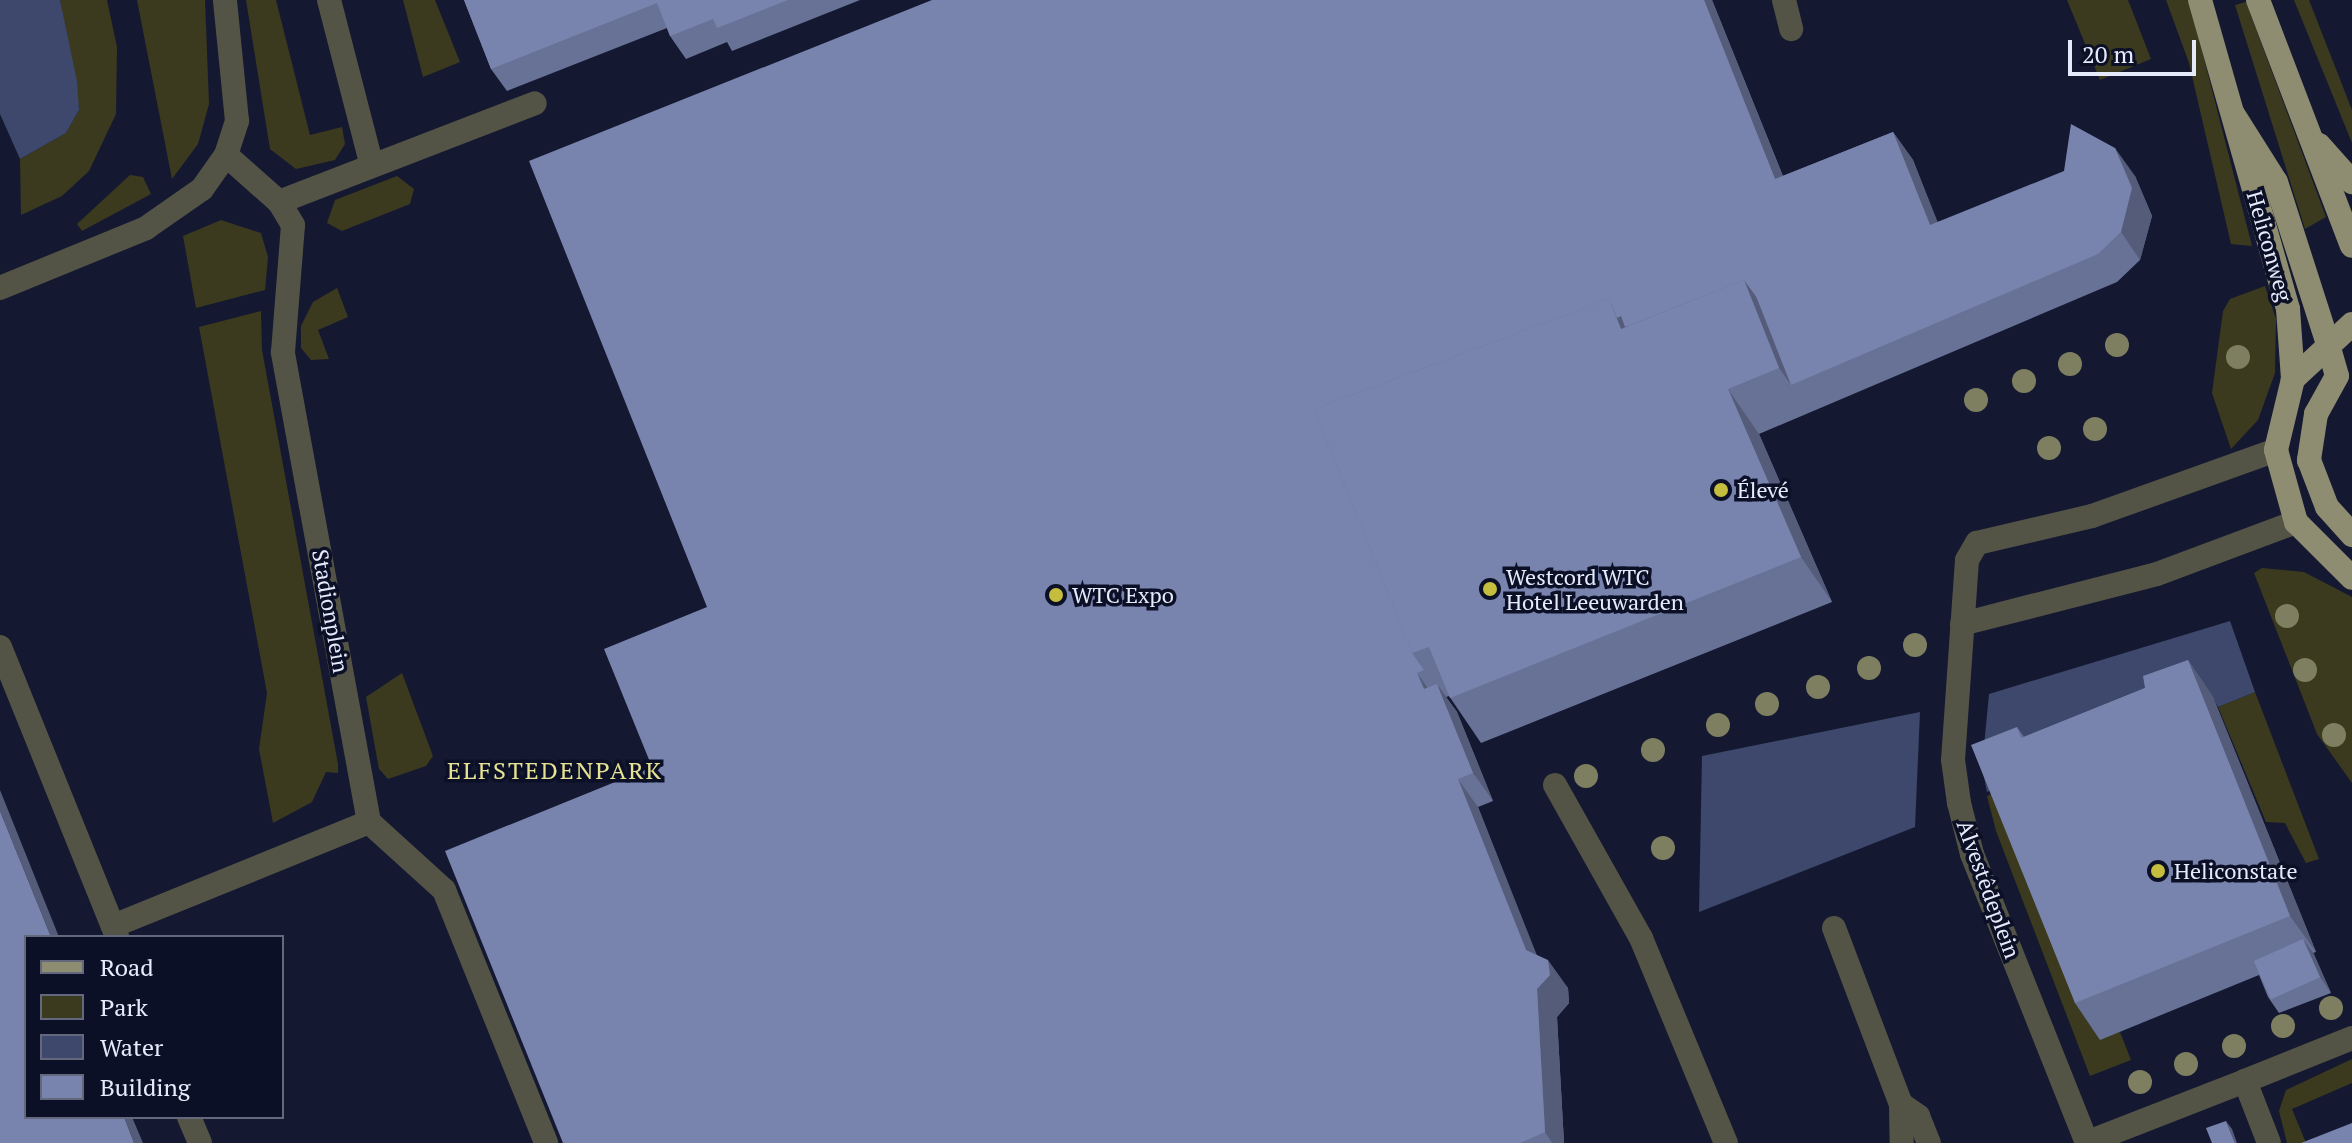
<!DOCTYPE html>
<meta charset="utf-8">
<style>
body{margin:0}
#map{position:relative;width:2352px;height:1143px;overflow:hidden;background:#141931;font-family:"PT Serif",serif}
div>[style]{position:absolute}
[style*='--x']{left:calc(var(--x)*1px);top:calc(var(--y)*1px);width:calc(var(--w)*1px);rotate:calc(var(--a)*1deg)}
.green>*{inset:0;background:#3b3a1e}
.water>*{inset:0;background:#3e476c}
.lane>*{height:24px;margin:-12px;padding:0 12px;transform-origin:12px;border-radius:12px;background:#545446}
.street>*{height:24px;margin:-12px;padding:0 12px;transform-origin:12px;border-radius:12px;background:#545446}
.primary>*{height:24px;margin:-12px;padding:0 12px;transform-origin:12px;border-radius:12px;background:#8e8d71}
.trees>*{width:24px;height:24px;margin:-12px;border-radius:50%;background:#7e7f61}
.wall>*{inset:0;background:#687296}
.shaded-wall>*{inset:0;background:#555c7a}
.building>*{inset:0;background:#7984ae;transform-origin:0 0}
.dots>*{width:22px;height:22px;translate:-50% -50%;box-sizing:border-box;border:4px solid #0b1027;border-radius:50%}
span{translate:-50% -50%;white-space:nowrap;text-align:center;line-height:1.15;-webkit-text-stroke:7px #0b1027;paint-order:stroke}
.street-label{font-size:22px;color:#e6ebfc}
.poi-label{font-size:22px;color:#e6ebfc}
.left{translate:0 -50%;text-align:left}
.neighbourhood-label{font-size:24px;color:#e5e293;letter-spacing:2px}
.legend{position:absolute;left:24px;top:935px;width:260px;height:184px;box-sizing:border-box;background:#0b1027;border:2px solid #63687c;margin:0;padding:10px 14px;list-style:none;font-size:24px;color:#e6ebfc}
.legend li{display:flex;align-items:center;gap:16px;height:40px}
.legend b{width:40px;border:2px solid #63687c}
.scale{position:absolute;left:2068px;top:40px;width:128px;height:36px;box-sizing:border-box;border:4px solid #e6ebfc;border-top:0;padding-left:10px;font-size:24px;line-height:28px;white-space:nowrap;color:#e6ebfc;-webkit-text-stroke:6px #0b1027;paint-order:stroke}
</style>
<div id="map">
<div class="green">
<div style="clip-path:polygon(60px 0,107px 0,117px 47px,116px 114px,89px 171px,62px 196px,21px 215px,20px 159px,66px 133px,79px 110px)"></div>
<div style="clip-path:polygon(137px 0,205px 0,209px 104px,198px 144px,172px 179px)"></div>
<div style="clip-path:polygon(246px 0,276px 0,310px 135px,342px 127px,345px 144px,335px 160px,296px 169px,270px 149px)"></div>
<div style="clip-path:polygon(403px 0,435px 0,460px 62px,423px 77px)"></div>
<div style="clip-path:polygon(2067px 0,2128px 0,2151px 59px,2100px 80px)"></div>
<div style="clip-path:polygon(2166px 0,2189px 0,2252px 246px,2231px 244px,2189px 63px)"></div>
<div style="clip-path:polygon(2294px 0,2309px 0,2352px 110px,2352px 143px)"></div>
<div style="clip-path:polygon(2246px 2px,2326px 217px,2305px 229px,2235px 5px)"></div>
<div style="clip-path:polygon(130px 175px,143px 177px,151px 194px,82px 231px,77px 224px)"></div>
<div style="clip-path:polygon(397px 176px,414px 189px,410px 204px,342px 231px,327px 223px,335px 200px)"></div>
<div style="clip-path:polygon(221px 220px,261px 233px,268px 257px,265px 290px,196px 308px,183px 236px)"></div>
<div style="clip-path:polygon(2265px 286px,2276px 319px,2275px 373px,2258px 420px,2231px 449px,2212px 393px,2223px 311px,2230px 299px)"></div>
<div style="clip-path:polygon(337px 288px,348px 317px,318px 330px,329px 359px,311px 360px,301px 348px,301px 326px,313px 302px)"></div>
<div style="clip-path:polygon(261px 311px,262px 350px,338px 764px,338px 773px,326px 772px,312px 802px,273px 823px,259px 749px,267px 693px,199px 327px)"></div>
<div style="clip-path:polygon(2262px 568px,2304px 572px,2352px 597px,2352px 783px,2317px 734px,2254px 573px)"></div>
<div style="clip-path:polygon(402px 673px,433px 756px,426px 766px,388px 779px,379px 769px,366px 697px)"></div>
<div style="clip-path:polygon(2255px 692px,2319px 859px,2306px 863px,2285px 823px,2266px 822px,2218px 707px)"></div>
<div style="clip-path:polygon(2000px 790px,2099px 1038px,2120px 1032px,2131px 1060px,2090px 1076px,1996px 831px,1987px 796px)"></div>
<div style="clip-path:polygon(2352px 1059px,2352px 1083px,2292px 1109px,2306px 1143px,2287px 1143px,2279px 1111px,2286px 1090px)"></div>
</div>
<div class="water">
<div style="clip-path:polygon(0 0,60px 0,77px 81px,79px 110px,66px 133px,20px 159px,0 114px)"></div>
<div style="clip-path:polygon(2230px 621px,2255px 692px,2218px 707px,2211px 694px,1987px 792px,1982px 767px,1989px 694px)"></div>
<div style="clip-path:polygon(1920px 712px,1915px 827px,1699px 912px,1702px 756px)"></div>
</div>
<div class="lane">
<div style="--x:329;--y:0;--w:171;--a:75.5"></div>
<div style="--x:1784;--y:0;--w:30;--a:76"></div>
<div style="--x:279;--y:202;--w:274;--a:-21.1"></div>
<div style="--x:0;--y:647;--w:313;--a:68"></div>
<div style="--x:1555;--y:785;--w:176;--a:60.7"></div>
<div style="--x:1641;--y:938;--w:222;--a:67.5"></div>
<div style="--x:369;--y:822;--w:101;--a:42.2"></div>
<div style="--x:444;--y:890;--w:273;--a:68"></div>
<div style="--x:113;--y:926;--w:276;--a:-22.1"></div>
<div style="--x:369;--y:822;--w:478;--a:-100.4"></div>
<div style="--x:283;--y:352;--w:127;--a:-85.5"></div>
<div style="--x:293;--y:225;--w:27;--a:-121"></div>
<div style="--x:279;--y:202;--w:71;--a:-138.4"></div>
<div style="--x:1834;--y:928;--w:188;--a:69.2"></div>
<div style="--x:1901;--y:1104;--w:39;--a:89"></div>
<div style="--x:2245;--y:1081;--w:115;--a:-21.9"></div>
<div style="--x:1901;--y:1104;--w:21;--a:35"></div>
<div style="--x:1918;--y:1116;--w:29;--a:68"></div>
<div style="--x:189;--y:1117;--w:28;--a:67"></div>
</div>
<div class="street">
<div style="--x:0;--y:288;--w:158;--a:-22.3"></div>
<div style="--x:146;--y:228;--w:68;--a:-34.9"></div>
<div style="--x:202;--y:189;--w:42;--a:-54.8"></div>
<div style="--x:226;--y:155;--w:36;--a:-72"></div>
<div style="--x:237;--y:121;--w:122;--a:-95.7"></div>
<div style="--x:1962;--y:624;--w:201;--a:-14.4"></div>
<div style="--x:2157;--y:574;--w:148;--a:-20.5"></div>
<div style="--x:2086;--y:1143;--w:171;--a:-21.3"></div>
<div style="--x:2245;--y:1081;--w:66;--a:68.8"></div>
<div style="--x:2087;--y:1143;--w:311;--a:-111.7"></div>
<div style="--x:1972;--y:854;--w:53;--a:-104.3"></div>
<div style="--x:1959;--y:803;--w:43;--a:-97.9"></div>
<div style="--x:1953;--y:760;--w:200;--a:-86"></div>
<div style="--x:1967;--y:560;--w:20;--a:-60"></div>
<div style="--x:1977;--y:543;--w:118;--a:-13.2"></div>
<div style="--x:2092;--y:516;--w:195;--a:-19.7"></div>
</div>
<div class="primary">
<div style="--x:2200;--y:0;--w:321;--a:74.1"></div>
<div style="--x:2288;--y:309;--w:70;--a:85.9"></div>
<div style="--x:2258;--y:0;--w:263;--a:69.1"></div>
<div style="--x:2233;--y:114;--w:80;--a:57.7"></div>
<div style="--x:2276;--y:182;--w:167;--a:72.2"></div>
<div style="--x:2327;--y:341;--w:36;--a:74"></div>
<div style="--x:2337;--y:376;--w:43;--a:118.9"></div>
<div style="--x:2316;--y:414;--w:47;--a:98.7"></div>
<div style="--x:2309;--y:460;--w:50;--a:69"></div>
<div style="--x:2327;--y:507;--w:38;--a:48"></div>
<div style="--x:2319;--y:145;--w:50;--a:48.3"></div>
<div style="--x:2352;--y:324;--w:81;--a:137"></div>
<div style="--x:2293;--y:379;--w:73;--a:103.5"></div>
<div style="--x:2276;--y:450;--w:75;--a:74.5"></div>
<div style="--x:2296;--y:522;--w:79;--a:45"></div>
</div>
<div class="trees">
<div style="left:2117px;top:345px"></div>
<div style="left:2238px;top:357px"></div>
<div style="left:2070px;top:364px"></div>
<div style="left:2024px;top:381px"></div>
<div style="left:1976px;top:400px"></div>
<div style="left:2095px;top:429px"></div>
<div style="left:2049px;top:448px"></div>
<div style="left:2287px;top:616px"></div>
<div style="left:1915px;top:645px"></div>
<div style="left:1869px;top:668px"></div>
<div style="left:2305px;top:670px"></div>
<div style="left:1818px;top:687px"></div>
<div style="left:1767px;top:704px"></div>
<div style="left:1718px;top:725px"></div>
<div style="left:2334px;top:735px"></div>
<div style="left:1653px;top:750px"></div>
<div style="left:1586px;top:776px"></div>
<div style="left:1663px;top:848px"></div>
<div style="left:2331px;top:1008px"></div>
<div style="left:2283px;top:1026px"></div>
<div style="left:2234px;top:1046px"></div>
<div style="left:2186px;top:1064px"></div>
<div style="left:2140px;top:1082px"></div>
</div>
<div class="wall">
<div style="clip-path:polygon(464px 0,860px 0,732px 51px,727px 42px,686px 59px,670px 36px,667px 28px,507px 91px,491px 69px)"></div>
<div style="clip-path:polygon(932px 0,1712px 0,1783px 176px,1893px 132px,1913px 160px,1937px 222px,2135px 176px,2152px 216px,2140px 260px,2117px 282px,1759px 434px,1832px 602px,1481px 743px,1449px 696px,1446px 697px,1457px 712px,1493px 801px,1478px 807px,1536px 955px,1568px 988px,1569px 1003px,1557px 1017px,1564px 1143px,563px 1143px,652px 767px,707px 607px)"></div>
<div style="clip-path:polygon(2188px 660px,2213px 697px,2316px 952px,2313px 953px,2331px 993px,2279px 1013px,2268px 997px,2259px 975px,2100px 1040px,2075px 1003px,2017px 727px,2024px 737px,2145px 688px)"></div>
</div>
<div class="shaded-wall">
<div style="clip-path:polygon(1704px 0,1712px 0,1795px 207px,1775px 179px)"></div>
<div style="clip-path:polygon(1893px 132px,1913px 160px,1950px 253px,1930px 225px)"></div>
<div style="clip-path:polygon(2115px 148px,2135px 176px,2152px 216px,2140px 260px,2121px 232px)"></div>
<div style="clip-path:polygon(1744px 280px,1776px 325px,1791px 385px,1779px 368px)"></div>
<div style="clip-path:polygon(1609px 299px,1640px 343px,1621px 329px)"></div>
<div style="clip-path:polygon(1728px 389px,1759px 434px,1832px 602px,1801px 557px)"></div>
<div style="clip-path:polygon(2188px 660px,2213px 697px,2316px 952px,2290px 916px)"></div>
<div style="clip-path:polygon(1424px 670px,1441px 695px,1437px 684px,1457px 712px,1493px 801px,1473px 773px,1441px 695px)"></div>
<div style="clip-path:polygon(1417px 673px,1437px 701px,1424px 689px)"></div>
<div style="clip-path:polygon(1458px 779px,1478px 807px,1546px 978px,1526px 950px)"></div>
<div style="clip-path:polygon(0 790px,59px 937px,51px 937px,0 811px)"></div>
<div style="clip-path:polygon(2303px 939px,2314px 954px,2331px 993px,2320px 977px)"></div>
<div style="clip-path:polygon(1548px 960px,1568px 988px,1569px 1003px,1557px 1017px,1564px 1143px,1552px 1143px,1545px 1132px,1537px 989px)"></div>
<div style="clip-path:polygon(124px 1117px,132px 1117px,143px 1143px,134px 1143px)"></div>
<div style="clip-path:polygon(2226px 1121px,2232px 1129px,2237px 1143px,2235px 1143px)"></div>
</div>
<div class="building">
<div style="clip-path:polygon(464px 0,788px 0,717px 28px,713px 19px,670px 36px,657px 3px,491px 69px)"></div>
<div style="clip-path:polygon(932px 0,1704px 0,1775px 179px,1893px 132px,1930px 225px,2064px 171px,2071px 124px,2115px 148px,2132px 188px,2121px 232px,2098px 254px,1791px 385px,1756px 296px,1744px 280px,1625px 327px,1621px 316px,1617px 318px,1609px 299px,1314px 409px,1412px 653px,1424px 670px,1417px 673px,1424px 689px,1437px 684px,1473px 773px,1458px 779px,1526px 950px,1548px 960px,1550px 975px,1537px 989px,1545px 1132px,1520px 1143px,563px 1143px,445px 851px,652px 767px,604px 649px,707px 607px,529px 161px)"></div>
<div style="clip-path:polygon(1744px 280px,1779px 368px,1728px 389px,1801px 557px,1450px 698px,1429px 647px,1412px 653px,1314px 409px,1609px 299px,1621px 329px)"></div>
<div style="clip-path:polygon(2188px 660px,2290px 916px,2075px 1003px,1971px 745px,2017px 727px,2021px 738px,2145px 688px,2143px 676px)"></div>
<div style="clip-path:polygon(0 811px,51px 937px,26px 937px,26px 1117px,124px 1117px,134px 1143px,0 1143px)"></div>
<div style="left:2303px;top:939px;width:42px;height:54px;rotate:66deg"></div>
<div style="clip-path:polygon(2226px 1121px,2235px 1143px,2212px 1143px,2206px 1128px)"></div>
<div style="clip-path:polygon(2352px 1123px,2352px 1143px,2301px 1143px)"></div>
</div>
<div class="dots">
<div style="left:1721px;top:490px;background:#c4bd3e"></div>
<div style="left:1490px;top:589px;background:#c4bd3e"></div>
<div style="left:1056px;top:595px;background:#c4bd3e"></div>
<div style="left:2158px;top:871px;background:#c4bd3e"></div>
</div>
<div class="street-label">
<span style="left:2270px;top:246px;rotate:74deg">Heliconweg</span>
<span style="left:331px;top:611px;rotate:80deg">Stadionplein</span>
<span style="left:1989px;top:889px;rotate:70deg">Alvestêdeplein</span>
</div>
<div class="poi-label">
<span class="left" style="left:1737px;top:490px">Élevé</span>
<span class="left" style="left:1506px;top:589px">Westcord WTC<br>Hotel Leeuwarden</span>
<span class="left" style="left:1072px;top:595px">WTC Expo</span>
<span class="left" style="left:2174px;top:871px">Heliconstate</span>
</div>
<div class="neighbourhood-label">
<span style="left:555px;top:771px">ELFSTEDENPARK</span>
</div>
<ul class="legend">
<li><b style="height:10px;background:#8e8d71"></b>Road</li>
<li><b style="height:22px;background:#3b3a1e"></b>Park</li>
<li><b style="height:22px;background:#3e476c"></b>Water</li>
<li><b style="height:22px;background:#7984ae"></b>Building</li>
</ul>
<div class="scale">20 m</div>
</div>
